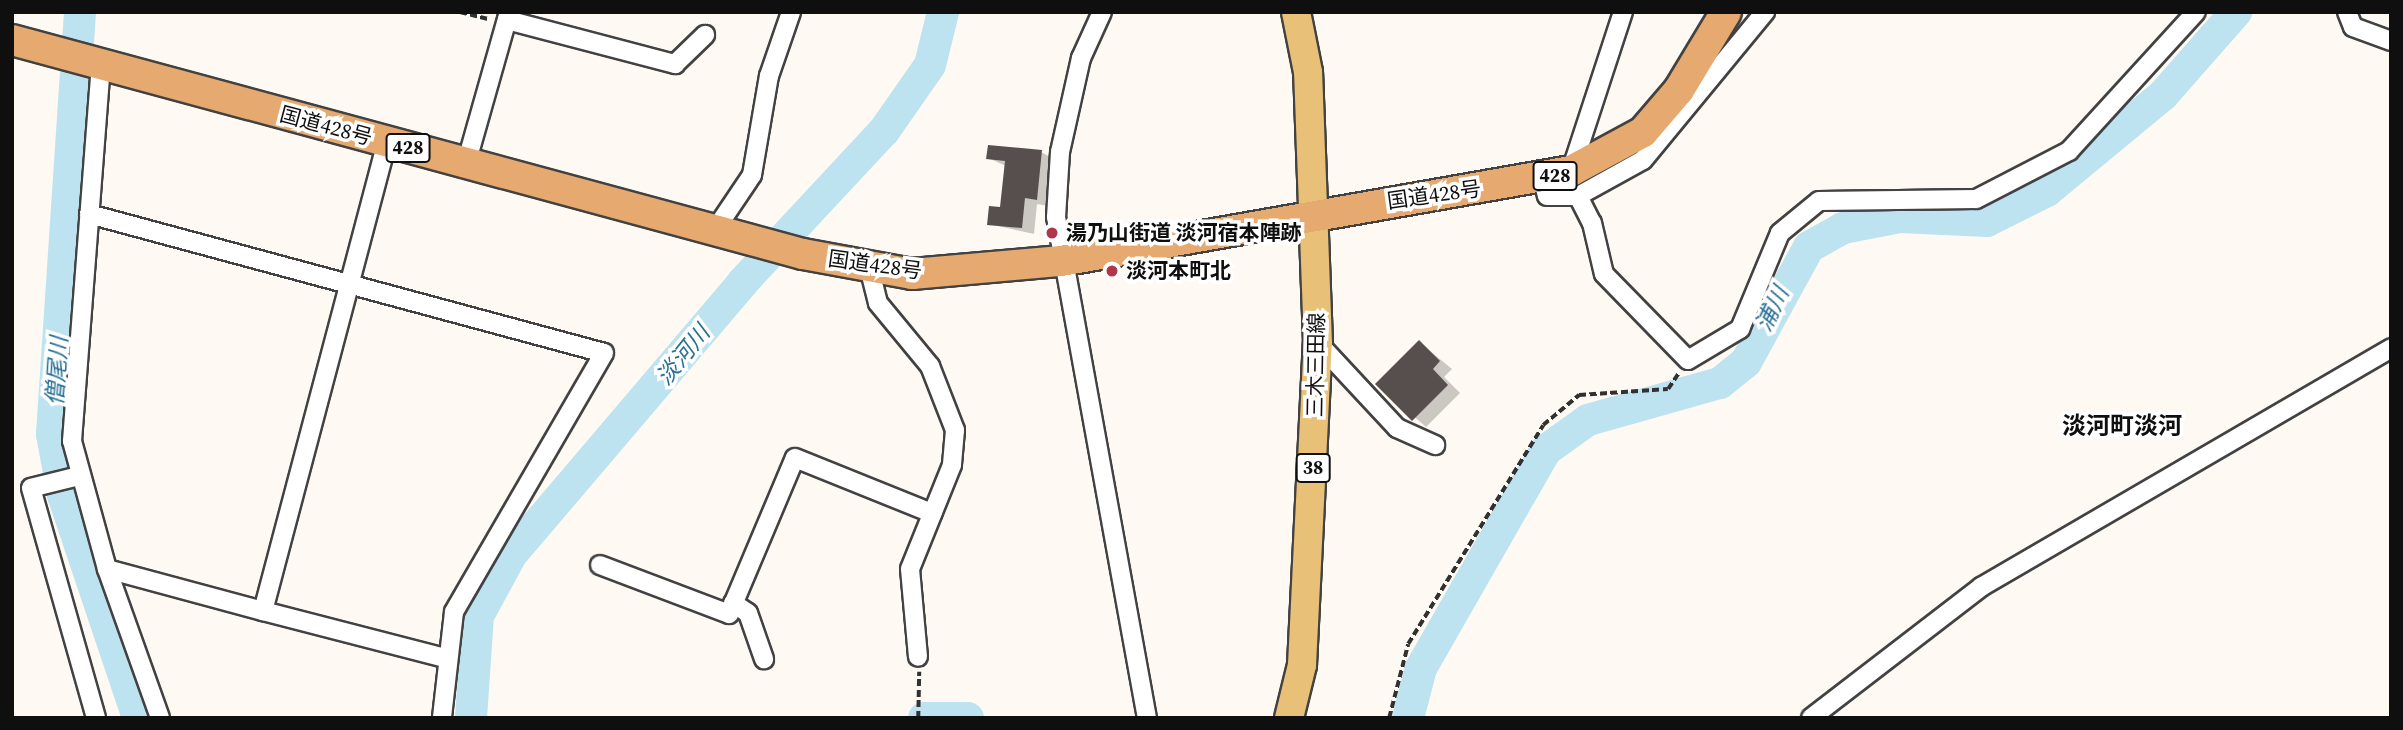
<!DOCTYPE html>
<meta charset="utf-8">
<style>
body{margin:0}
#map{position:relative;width:2403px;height:730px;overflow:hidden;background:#fefaf3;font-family:"Source Serif 4","Noto Sans JP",serif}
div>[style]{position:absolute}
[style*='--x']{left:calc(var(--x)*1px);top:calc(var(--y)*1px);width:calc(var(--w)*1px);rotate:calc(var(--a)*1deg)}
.shadow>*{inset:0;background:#0003}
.river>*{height:32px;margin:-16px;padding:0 16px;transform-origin:16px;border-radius:16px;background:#bde2f0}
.building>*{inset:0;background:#574f4d}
.path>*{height:3.5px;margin-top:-1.75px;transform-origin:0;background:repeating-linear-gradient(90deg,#313131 0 7px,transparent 0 10.5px)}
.roads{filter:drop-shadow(2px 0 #424242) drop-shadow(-2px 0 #424242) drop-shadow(0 2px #424242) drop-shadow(0 -2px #424242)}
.minor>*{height:18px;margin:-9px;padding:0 9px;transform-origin:9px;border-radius:9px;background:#fff}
.primary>*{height:28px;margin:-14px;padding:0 14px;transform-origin:14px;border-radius:14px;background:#e9c077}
.trunk>*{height:30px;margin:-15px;padding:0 15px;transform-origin:15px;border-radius:15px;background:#e6aa70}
.dots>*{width:19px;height:19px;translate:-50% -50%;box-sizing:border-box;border:4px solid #fff;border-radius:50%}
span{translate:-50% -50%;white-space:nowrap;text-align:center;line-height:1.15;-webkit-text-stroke:7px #fff;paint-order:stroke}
.shield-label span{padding:2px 5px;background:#fff;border:2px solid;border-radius:5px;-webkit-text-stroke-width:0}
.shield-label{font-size:19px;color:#0f0f0f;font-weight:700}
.street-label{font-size:21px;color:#0f0f0f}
.poi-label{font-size:21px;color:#0f0f0f;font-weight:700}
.left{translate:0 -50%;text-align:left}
.water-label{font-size:23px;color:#267094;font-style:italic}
.quarter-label{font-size:24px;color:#0f0f0f;font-weight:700}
.frame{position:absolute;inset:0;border:14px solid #0f0f0f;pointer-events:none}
</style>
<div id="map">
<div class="shadow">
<div style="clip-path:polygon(1041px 152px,1054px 159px,1049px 206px,1037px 204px,1034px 234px,989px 224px,1002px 209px,1006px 166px,988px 158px)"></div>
<div style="clip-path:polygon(1419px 342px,1452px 369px,1444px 377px,1460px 393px,1426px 427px,1377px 384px)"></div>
</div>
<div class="river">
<div style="--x:80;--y:12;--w:423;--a:93.8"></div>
<div style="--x:52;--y:434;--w:62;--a:79.8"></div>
<div style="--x:63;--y:495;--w:235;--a:71.4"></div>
<div style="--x:471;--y:718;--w:102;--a:-86.1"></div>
<div style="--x:478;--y:616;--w:69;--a:-61.6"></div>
<div style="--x:511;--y:555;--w:358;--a:-49.6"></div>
<div style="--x:743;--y:282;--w:207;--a:-47"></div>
<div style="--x:884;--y:131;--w:80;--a:-55.1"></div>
<div style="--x:930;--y:65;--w:55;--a:-76.2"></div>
<div style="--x:924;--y:718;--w:44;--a:0"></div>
<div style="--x:1408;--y:718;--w:52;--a:-75.4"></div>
<div style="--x:1421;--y:668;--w:251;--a:-60.2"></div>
<div style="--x:1546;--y:450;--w:52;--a:-35.5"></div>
<div style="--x:1588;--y:420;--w:137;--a:-15.7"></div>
<div style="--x:1720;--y:383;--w:33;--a:-39"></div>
<div style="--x:1746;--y:362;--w:131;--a:-61.3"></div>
<div style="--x:1809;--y:247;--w:39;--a:-29"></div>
<div style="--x:1843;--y:228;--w:58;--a:-10.9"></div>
<div style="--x:1900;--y:217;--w:87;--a:2.6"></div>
<div style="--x:1987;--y:221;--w:67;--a:-26.6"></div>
<div style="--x:2047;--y:191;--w:151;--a:-39.6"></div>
<div style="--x:2163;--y:95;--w:111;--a:-48.7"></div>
</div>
<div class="building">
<div style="clip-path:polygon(988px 145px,1042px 150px,1037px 200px,1025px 198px,1022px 228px,987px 225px,989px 206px,1000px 207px,1005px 161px,986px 159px)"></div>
<div style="clip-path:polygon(1419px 340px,1440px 361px,1433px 369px,1448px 385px,1412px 421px,1375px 384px)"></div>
</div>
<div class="path">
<div style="--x:460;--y:12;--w:30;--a:14"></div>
<div style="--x:918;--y:718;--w:46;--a:-88.8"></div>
<div style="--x:1389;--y:718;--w:76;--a:-75.6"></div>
<div style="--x:1408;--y:644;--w:257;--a:-58.3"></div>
<div style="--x:1543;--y:425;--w:47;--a:-39.8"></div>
<div style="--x:1579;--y:395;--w:89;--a:-3.9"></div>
<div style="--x:1668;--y:389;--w:18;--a:-56"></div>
</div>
<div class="roads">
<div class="minor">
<div style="--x:1102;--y:12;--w:51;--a:114.5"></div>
<div style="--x:1081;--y:58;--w:96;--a:102.6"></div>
<div style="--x:1060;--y:152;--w:65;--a:93.5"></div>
<div style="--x:1056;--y:217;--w:509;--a:79.71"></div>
<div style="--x:2347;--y:12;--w:16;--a:68"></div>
<div style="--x:2353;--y:27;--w:40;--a:20.2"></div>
<div style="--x:507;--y:20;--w:174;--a:14.7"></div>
<div style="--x:675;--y:64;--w:42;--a:-44"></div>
<div style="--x:101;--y:64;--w:378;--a:94.4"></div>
<div style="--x:72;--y:441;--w:133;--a:74.7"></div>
<div style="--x:107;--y:569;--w:162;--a:15.1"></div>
<div style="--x:263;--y:611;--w:485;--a:-75.2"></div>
<div style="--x:466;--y:164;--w:158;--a:-74.2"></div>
<div style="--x:1571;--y:171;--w:167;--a:-71.9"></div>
<div style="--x:1543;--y:180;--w:16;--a:76"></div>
<div style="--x:1547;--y:196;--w:31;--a:0"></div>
<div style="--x:1578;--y:196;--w:74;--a:-29"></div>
<div style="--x:1643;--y:160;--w:192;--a:-50.5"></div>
<div style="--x:1578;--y:196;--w:30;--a:63"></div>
<div style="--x:1592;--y:223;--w:52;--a:76.8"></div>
<div style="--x:1604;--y:274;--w:120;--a:45.7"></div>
<div style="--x:1688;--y:360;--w:61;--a:-30.8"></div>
<div style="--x:1740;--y:329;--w:104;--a:-67.4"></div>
<div style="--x:1780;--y:233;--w:50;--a:-39.4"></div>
<div style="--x:1819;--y:201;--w:157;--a:-0.7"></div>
<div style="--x:1976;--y:199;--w:105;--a:-27.3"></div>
<div style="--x:2069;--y:151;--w:188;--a:-47.6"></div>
<div style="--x:89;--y:214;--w:533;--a:15.1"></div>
<div style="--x:604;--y:353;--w:299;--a:120.1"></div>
<div style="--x:454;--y:612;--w:107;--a:96.5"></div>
<div style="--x:715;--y:230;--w:66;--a:-56.1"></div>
<div style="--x:752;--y:175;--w:100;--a:-80.3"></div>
<div style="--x:769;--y:76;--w:68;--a:-71"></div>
<div style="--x:869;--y:267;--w:37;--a:76"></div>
<div style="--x:878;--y:303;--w:82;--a:50.5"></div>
<div style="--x:930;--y:366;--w:69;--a:68.7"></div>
<div style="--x:955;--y:430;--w:35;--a:95"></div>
<div style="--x:952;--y:465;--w:112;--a:112"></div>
<div style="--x:910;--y:569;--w:88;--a:84.8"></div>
<div style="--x:1318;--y:343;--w:116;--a:47.1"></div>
<div style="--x:1397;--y:428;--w:42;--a:24.1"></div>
<div style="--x:79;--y:476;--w:49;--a:166"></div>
<div style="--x:31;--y:488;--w:239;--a:74.2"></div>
<div style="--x:600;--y:565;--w:138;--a:20.8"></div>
<div style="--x:729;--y:614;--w:169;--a:-67.1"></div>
<div style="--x:795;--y:458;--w:148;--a:21.9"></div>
<div style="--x:107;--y:569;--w:158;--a:70.4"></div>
<div style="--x:733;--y:603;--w:18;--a:34"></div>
<div style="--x:748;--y:613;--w:49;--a:70.8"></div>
<div style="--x:263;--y:611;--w:188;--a:14.5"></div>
<div style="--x:1811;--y:718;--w:215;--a:-37.6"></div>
<div style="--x:1981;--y:587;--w:475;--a:-30.2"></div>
</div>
<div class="primary">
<div style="--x:1289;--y:718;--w:55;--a:-76.2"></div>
<div style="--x:1302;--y:665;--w:322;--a:-87.2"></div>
<div style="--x:1318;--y:343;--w:271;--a:-92.1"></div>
<div style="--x:1308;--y:72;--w:61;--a:-101.3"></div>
</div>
<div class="trunk">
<div style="--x:12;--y:40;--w:819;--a:15.14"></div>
<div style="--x:803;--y:254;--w:111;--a:10.4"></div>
<div style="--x:912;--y:274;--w:150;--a:-5"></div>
<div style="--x:1061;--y:261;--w:518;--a:-10.01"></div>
<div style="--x:1571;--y:171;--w:82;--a:-28.4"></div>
<div style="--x:1643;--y:132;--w:55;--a:-49.4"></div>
<div style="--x:1679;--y:90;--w:91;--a:-58.9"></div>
</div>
</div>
<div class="dots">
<div style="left:1052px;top:233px;background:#b0364a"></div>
<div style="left:1112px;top:271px;background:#b0364a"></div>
</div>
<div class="shield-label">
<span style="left:408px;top:148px">428</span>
<span style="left:1555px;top:176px">428</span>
<span style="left:1313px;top:468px">38</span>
</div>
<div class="street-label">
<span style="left:326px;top:126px;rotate:15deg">国道428号</span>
<span style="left:1434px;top:195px;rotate:-8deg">国道428号</span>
<span style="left:875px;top:265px;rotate:8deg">国道428号</span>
<span style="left:1316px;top:365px;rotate:-89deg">三木三田線</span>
</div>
<div class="poi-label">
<span class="left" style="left:1066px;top:233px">湯乃山街道 淡河宿本陣跡</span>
<span class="left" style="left:1126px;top:271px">淡河本町北</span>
</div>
<div class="water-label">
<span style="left:1772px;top:309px;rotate:-64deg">浦川</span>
<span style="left:683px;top:355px;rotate:-51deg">淡河川</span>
<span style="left:57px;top:371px;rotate:-86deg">僧尾川</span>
</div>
<div class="quarter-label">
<span style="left:2122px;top:426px">淡河町淡河</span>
</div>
<div class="frame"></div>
</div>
